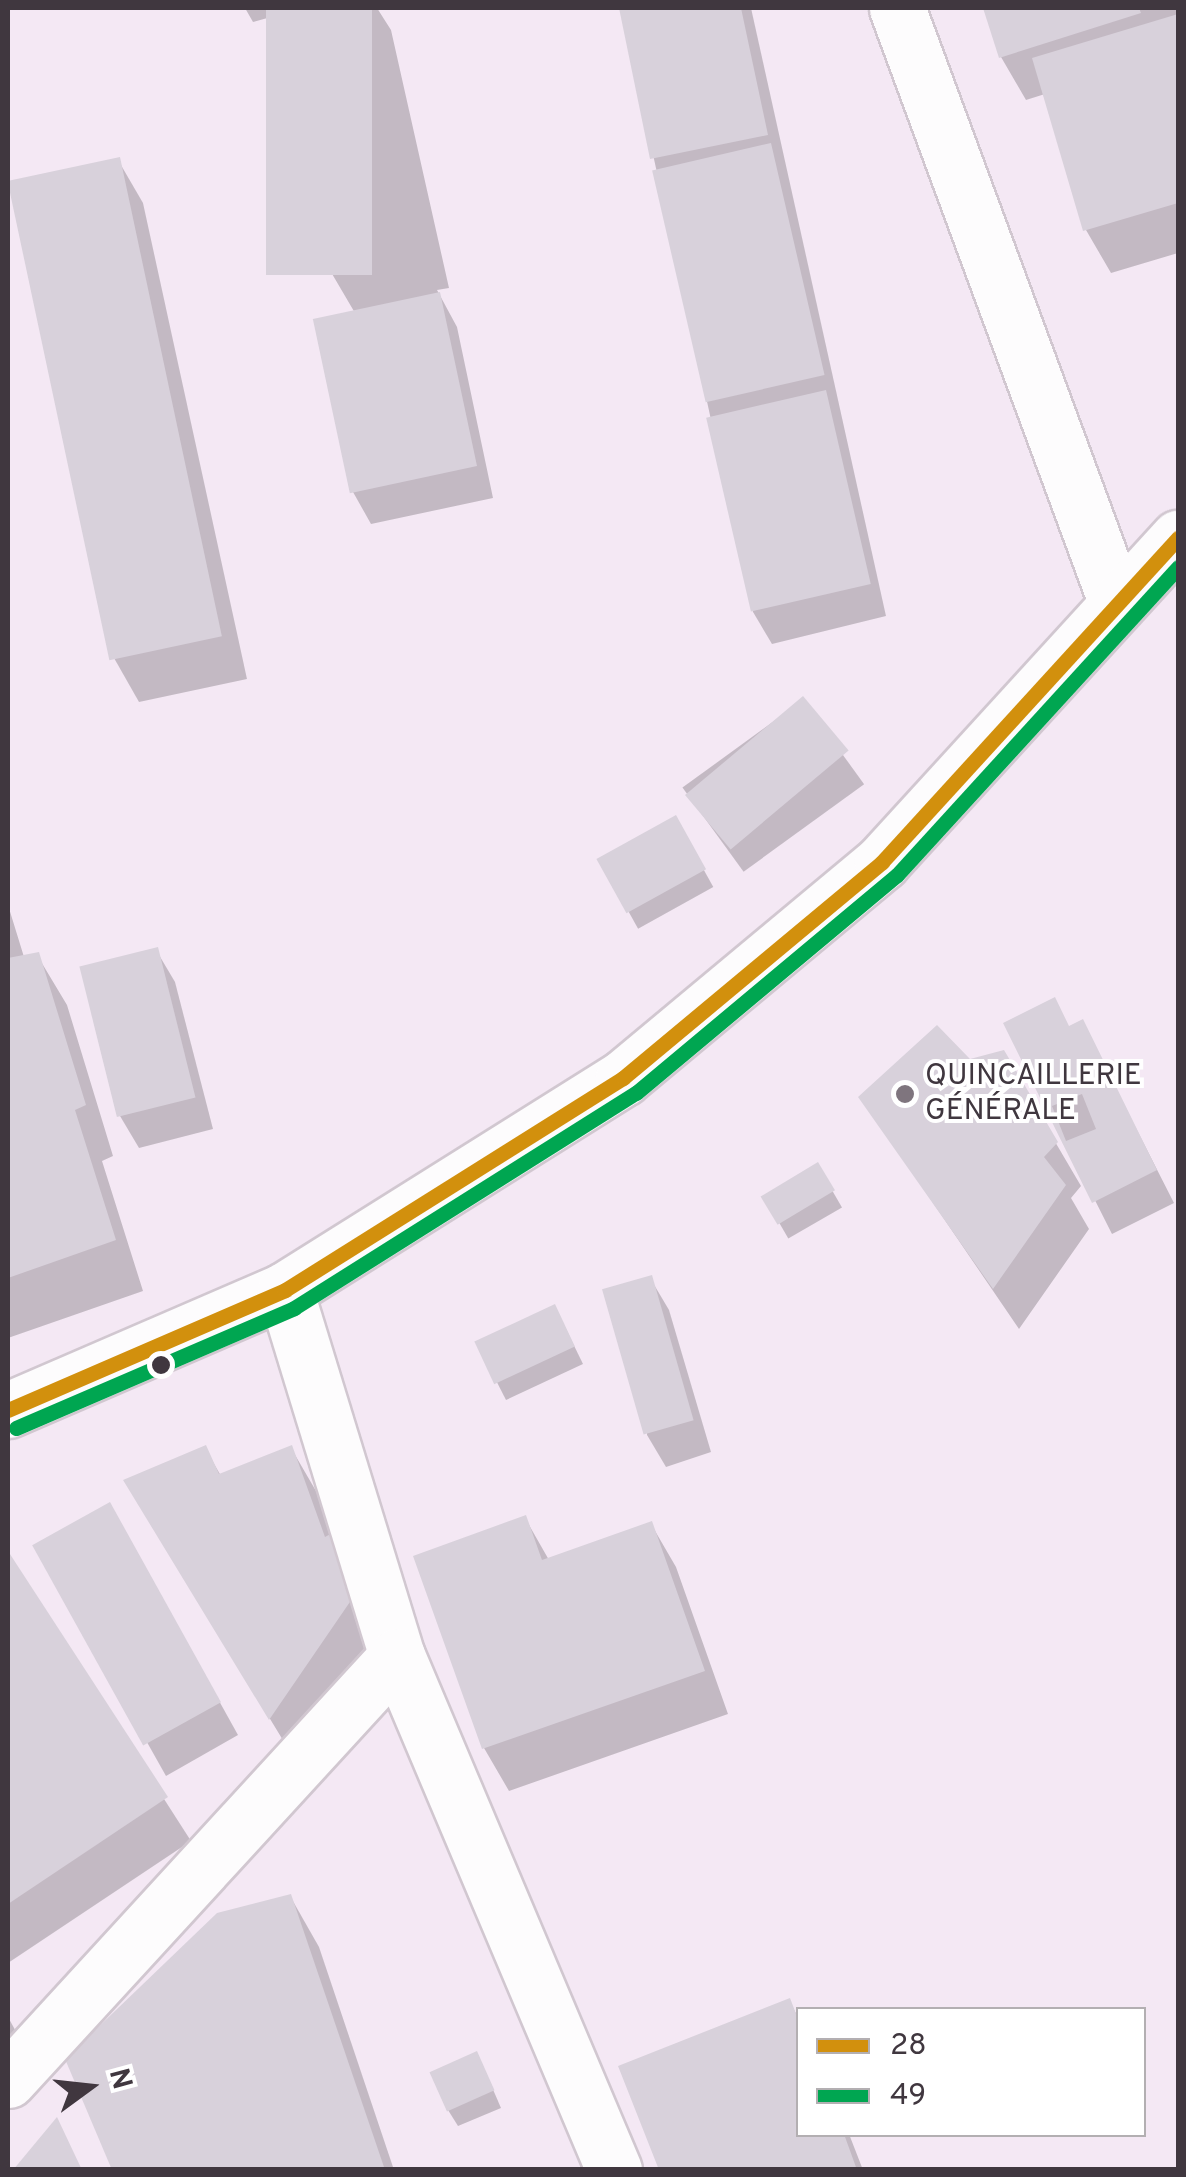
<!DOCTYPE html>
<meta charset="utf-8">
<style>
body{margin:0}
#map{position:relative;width:1186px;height:2177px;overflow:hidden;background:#f4e8f4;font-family:Overpass,sans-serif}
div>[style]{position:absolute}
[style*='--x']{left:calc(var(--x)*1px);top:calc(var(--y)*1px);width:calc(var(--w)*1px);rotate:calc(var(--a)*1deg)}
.shadow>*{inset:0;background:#0003;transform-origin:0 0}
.building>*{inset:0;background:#d8d1db;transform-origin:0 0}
.roads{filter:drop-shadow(2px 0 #d1c7d0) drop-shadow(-2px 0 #d1c7d0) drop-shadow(0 2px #d1c7d0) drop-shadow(0 -2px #d1c7d0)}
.minor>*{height:55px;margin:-27.5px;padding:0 27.5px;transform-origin:27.5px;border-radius:27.5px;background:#fdfcfd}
.bus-1>*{height:15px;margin:-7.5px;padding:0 7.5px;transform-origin:7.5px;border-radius:7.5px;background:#d2900d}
.bus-2>*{height:15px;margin:-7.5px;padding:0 7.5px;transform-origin:7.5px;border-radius:7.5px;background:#00a651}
.dots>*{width:28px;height:28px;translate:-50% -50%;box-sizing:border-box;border:5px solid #fff;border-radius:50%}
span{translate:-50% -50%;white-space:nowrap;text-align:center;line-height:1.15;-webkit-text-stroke:8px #fff;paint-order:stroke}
.poi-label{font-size:30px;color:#40373f}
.left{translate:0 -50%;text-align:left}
.frame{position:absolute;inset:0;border:10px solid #40373f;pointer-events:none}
.legend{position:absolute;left:796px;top:2007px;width:350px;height:130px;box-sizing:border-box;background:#fff;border:2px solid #b3afb2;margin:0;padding:12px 18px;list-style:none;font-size:30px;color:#40373f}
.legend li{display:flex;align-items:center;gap:20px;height:50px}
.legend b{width:50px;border:2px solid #b3afb2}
.north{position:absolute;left:40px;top:2037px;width:100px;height:100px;-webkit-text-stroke:8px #fff;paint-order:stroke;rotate:75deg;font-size:28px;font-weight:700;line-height:40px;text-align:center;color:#40373f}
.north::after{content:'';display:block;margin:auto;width:35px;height:45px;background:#40373f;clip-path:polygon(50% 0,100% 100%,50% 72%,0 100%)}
</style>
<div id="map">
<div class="shadow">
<div style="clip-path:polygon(245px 8px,377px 8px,391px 30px,449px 288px,437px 290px,457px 327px,493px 498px,371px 524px,353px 492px,355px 313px,328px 267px,271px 17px,253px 22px)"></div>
<div style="clip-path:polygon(621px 8px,751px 8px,886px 616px,772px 644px,753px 612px)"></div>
<div style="clip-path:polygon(986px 8px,1178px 8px,1178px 253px,1111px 273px,1086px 230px,1045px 94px,1026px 100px,1001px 57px)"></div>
<div style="clip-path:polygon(118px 160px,143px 203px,247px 679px,139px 702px,114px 658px)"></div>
<div style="left:803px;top:700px;width:104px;height:149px;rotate:54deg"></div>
<div style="left:675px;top:818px;width:79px;height:86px;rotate:61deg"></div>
<div style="clip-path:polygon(8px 905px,24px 957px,37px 955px,67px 1005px,113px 1156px,102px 1161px,143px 1291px,8px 1338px)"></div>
<div style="clip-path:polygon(156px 950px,175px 982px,213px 1129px,139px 1148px,120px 1116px)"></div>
<div style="clip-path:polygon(1082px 1022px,1174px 1203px,1112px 1234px,1006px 1024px,1070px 1028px)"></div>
<div style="clip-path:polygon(1003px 1053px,1081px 1186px,1071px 1198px,1089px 1229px,1019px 1329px,861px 1097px)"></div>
<div style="left:818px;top:1166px;width:48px;height:62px;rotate:60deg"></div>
<div style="clip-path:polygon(650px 1278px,669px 1310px,711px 1452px,666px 1467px,647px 1435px)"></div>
<div style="clip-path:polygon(563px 1323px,583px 1364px,506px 1400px,477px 1343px)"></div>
<div style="clip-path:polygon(205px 1448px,221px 1476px,291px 1448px,316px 1491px,377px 1641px,295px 1760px,151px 1523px)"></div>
<div style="clip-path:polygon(525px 1518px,549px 1560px,651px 1524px,676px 1567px,728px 1714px,509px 1791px,484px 1748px)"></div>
<div style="clip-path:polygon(128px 1537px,238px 1735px,166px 1776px,37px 1547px)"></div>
<div style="clip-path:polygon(8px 1556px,191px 1841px,8px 1963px)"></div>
<div style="clip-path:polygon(290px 1896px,319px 1947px,394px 2170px,115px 2170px)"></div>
<div style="clip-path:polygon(789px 2001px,798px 2017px,798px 2134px,849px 2134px,863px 2170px,662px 2170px)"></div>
<div style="clip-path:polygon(8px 2017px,25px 2048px,8px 2071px)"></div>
<div style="clip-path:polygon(485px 2071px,501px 2108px,458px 2126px,448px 2110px)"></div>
</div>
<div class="building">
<div style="left:266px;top:8px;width:106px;height:267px"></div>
<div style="clip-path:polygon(619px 8px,741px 8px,768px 135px,650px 159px)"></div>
<div style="clip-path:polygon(983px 8px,1139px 8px,1141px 13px,999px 58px)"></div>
<div style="clip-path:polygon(1178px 14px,1178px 203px,1083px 231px,1032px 58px)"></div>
<div style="left:771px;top:143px;width:238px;height:122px;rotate:77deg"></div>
<div style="left:120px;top:157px;width:490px;height:115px;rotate:78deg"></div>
<div style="left:440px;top:292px;width:178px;height:130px;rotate:78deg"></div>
<div style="left:826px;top:390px;width:199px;height:123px;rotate:77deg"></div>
<div style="left:803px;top:696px;width:71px;height:154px;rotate:50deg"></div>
<div style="left:676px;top:815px;width:62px;height:91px;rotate:61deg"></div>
<div style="left:158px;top:947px;width:155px;height:81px;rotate:76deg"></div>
<div style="clip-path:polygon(39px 952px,86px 1105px,75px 1110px,116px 1240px,8px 1278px,8px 958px)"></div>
<div style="clip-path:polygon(evenodd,1055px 997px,1069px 1026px,1083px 1019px,1157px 1170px,1092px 1203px,1003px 1023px,1055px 997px,1082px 1094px,1096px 1129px,1066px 1141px,1052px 1106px,1082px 1094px)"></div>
<div style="clip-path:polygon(937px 1025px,970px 1059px,1004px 1050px,1058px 1142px,1044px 1157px,1066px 1185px,993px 1289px,858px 1097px)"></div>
<div style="left:818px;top:1162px;width:33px;height:67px;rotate:59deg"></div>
<div style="left:652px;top:1275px;width:151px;height:52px;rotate:74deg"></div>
<div style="left:555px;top:1304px;width:47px;height:89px;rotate:65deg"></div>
<div style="clip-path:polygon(206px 1445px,219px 1474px,292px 1445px,325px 1537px,334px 1532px,354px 1596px,269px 1720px,123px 1480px)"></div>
<div style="left:110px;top:1502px;width:229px;height:89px;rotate:61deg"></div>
<div style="clip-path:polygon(526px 1515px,542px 1560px,652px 1521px,705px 1671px,482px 1749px,413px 1556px)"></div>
<div style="clip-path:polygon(8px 1551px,168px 1797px,8px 1904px)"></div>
<div style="clip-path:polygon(291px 1894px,385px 2170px,112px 2170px,65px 2059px,217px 1913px)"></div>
<div style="clip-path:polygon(790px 1998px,798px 2019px,798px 2134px,844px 2134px,857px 2170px,659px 2170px,618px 2066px)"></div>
<div style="left:477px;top:2051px;width:43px;height:52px;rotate:66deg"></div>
<div style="clip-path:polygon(57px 2117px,82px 2170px,13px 2170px)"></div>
</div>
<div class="roads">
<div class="minor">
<div style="--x:897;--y:8;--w:635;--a:69.74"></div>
<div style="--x:285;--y:1290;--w:383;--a:73"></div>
<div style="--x:397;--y:1656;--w:558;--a:67.11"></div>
<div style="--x:8;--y:1410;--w:302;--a:-23.4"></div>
<div style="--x:285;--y:1290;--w:399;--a:-32.1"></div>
<div style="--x:623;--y:1078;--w:337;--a:-39.8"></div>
<div style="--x:882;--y:862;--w:439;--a:-47.6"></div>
<div style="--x:8;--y:2080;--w:575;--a:-47.47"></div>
</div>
</div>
<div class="bus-1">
<div style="--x:8;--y:1410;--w:302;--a:-23.4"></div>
<div style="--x:285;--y:1290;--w:399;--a:-32.1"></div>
<div style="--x:623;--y:1078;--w:337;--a:-39.8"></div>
<div style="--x:882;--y:862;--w:439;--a:-47.6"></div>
</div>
<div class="bus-2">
<div style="--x:16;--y:1428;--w:303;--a:-23.3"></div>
<div style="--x:294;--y:1308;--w:404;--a:-32.2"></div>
<div style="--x:636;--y:1093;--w:340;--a:-39.9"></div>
<div style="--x:897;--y:875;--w:417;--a:-47.6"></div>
</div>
<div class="dots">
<div style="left:905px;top:1094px;background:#7f757e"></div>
<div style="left:161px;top:1365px;background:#40373f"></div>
</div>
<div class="poi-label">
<span class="left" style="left:925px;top:1094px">QUINCAILLERIE<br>GÉNÉRALE</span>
</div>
<div class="frame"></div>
<ul class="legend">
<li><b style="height:12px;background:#d2900d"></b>28</li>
<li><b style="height:12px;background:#00a651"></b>49</li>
</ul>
<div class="north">N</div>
</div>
